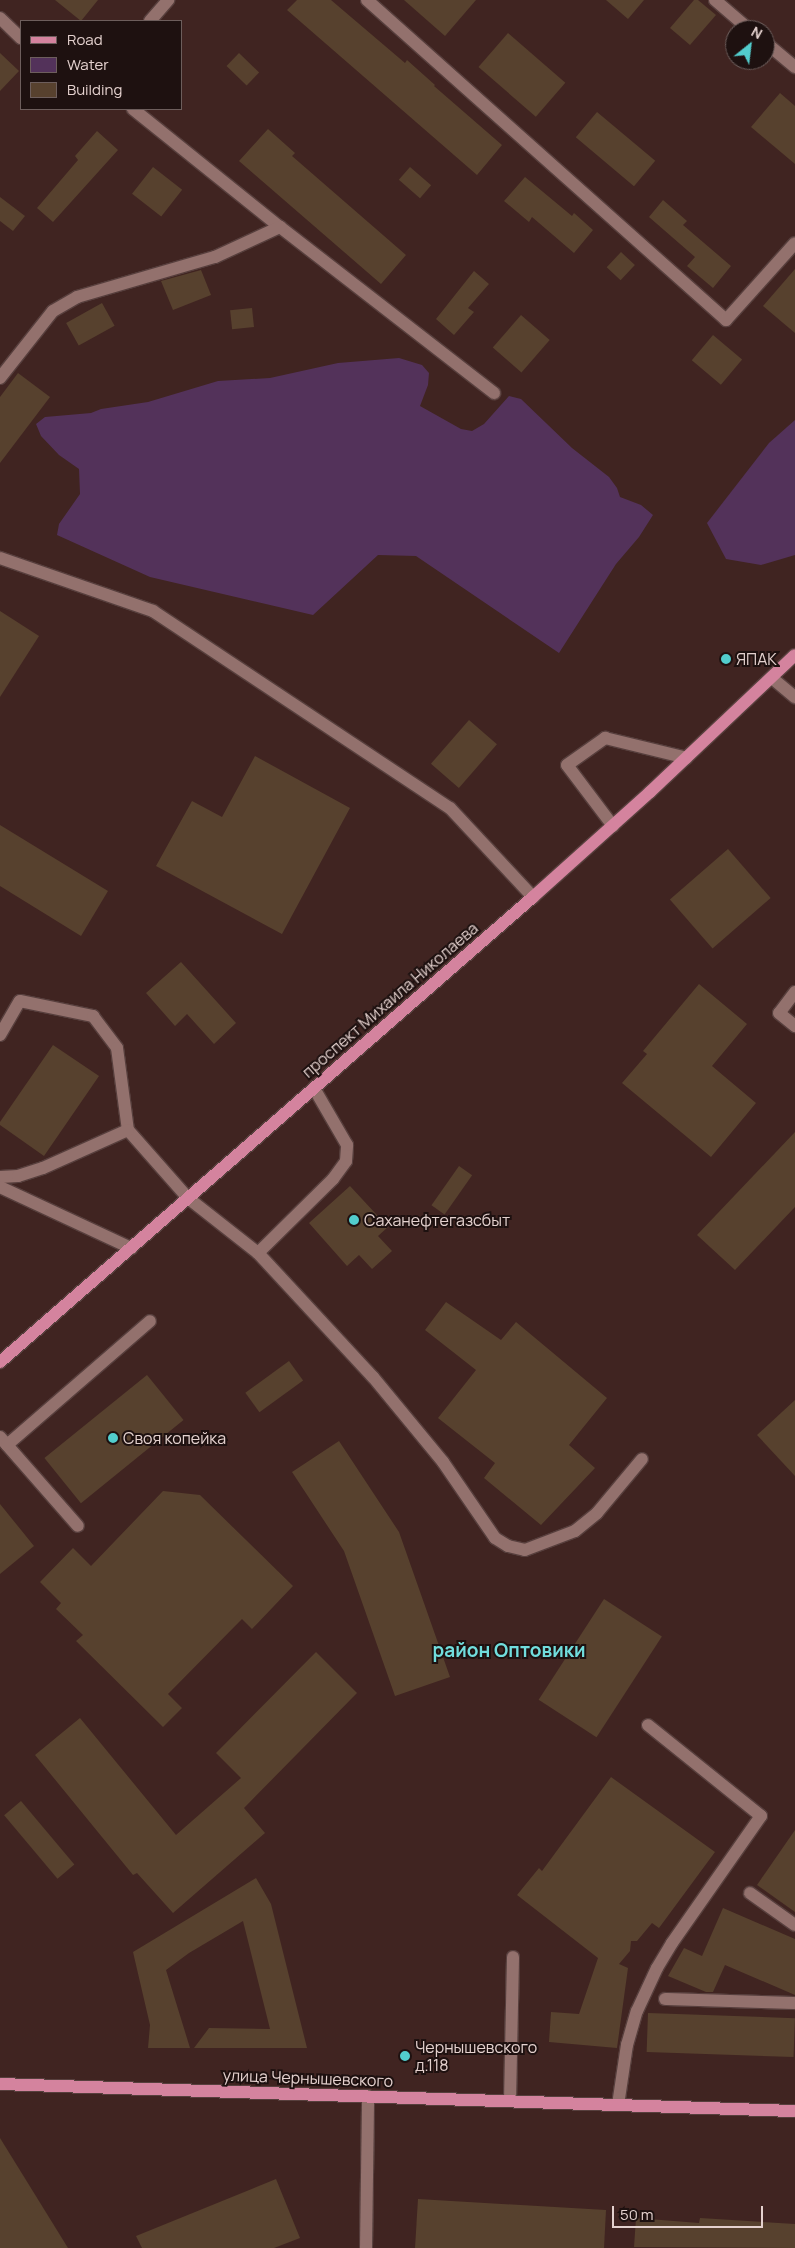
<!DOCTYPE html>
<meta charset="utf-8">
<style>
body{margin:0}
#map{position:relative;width:795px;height:2248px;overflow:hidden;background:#402421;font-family:Manrope,sans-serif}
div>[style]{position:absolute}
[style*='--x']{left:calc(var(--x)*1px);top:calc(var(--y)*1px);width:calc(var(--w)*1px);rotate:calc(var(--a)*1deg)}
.water>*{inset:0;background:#53325a}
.building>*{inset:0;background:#57412e;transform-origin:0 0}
.roads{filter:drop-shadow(1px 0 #573f3d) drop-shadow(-1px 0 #573f3d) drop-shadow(0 1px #573f3d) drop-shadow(0 -1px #573f3d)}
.minor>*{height:12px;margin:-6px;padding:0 6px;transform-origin:6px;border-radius:6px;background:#93716d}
.major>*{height:12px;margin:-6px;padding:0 6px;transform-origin:6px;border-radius:6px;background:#d4839e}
.dots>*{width:14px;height:14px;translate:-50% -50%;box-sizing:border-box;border:2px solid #1e1110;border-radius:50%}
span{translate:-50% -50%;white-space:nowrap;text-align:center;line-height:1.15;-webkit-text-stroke:4px #1e1110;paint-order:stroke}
.poi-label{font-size:16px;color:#e4d1ce}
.left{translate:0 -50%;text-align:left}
.street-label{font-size:16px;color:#e4d1ce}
.quarter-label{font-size:19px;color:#71dddd;font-weight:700}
.legend{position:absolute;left:20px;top:20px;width:162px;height:90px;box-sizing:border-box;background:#1e1110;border:1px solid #6d5e5c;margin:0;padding:6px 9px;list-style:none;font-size:15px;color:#e4d1ce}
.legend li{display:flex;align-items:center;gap:10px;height:25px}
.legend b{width:25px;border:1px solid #6d5e5c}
.north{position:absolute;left:725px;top:20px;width:50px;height:50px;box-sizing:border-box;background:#1e1110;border:1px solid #6d5e5c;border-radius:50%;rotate:29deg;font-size:14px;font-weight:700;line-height:20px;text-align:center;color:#e4d1ce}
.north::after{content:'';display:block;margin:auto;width:18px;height:22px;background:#52cdcd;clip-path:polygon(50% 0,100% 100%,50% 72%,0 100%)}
.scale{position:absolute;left:612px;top:2206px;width:151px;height:22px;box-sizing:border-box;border:2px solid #e4d1ce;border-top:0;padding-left:6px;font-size:15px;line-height:18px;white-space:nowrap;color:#e4d1ce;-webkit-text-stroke:4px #1e1110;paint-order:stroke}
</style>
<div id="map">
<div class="water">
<div style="clip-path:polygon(399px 358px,422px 365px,429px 373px,428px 385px,420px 406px,461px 429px,472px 431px,484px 424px,509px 396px,521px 399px,572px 448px,609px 477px,617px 488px,620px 497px,641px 505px,653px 515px,639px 537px,616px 564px,559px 653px,416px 556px,378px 555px,313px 615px,150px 577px,57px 535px,59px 524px,80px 494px,79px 469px,59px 455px,41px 436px,36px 424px,45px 417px,91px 413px,101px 409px,148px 402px,218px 381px,270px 378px,338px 363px)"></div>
<div style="clip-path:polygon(795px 420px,795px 555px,761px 565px,726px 559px,707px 523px,769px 443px)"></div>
</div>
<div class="building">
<div style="clip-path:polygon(55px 0,98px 0,81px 21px)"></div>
<div style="clip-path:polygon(297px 0,331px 0,405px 63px,407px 60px,435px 85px,434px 86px,502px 145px,477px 175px,287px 10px)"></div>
<div style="clip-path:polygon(404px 0,476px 0,445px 36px)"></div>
<div style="clip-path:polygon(606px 0,644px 0,628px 19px)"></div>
<div style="clip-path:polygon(694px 0,698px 0,716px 15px,690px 45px,670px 28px)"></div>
<div style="left:508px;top:33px;width:76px;height:45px;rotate:41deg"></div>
<div style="clip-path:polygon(0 53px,19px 71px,0 91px)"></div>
<div style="left:239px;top:53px;width:28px;height:18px;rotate:44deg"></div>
<div style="clip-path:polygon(780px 93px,795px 106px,795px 164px,751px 127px)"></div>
<div style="left:597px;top:112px;width:76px;height:33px;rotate:40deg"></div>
<div style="clip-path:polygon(268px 129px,295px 153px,292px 156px,406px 255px,381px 284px,239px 161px)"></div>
<div style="clip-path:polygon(97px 131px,118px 150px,53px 222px,37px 208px,78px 160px,75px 156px)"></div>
<div style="left:153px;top:167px;width:37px;height:34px;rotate:38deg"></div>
<div style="left:410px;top:167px;width:28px;height:17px;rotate:41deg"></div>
<div style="clip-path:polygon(525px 177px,572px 216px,574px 213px,593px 230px,574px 253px,532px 217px,529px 222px,504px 201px)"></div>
<div style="clip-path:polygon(0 197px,25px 216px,13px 231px,0 221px)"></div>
<div style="clip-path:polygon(663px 200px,687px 221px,683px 225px,731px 266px,713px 288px,687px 266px,695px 257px,649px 217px)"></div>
<div style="left:621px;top:252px;width:19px;height:21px;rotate:43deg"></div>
<div style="clip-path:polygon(795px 269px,795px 333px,763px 306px)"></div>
<div style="clip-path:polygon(201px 270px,211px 295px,173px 310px,161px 281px)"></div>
<div style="clip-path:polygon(474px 271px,489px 284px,468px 308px,474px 312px,454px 335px,436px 319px)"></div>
<div style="left:102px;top:303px;width:26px;height:41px;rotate:61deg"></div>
<div style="left:252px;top:308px;width:19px;height:22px;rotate:84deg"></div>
<div style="left:521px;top:315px;width:38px;height:43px;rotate:41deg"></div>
<div style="left:713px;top:335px;width:38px;height:33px;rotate:40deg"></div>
<div style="clip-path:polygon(18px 373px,50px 397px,0 463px,0 397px)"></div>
<div style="clip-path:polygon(0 611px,39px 636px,0 697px)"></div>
<div style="left:469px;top:720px;width:37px;height:58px;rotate:41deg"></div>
<div style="clip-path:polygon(255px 756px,350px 808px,282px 934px,156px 866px,192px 801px,222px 817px)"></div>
<div style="clip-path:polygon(0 825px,108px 891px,81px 936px,0 886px)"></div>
<div style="left:728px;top:849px;width:65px;height:77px;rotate:49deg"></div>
<div style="clip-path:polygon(181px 962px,236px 1023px,214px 1044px,187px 1014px,175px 1026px,146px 993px)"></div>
<div style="clip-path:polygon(699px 984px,747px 1024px,712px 1066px,756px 1103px,711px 1157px,622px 1083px,647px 1054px,643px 1051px)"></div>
<div style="clip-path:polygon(53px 1045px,99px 1076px,44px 1156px,0 1125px,0 1122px)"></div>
<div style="clip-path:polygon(795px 1132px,795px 1207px,735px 1270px,697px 1235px)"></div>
<div style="left:459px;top:1166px;width:16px;height:48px;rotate:35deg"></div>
<div style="clip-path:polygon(350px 1186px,388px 1227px,378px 1236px,392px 1251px,372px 1269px,359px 1255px,347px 1266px,309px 1223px)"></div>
<div style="clip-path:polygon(446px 1302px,501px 1340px,516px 1322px,607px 1398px,569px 1445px,595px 1468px,541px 1525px,484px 1478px,495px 1463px,438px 1418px,476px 1370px,425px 1330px)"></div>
<div style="left:289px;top:1361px;width:24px;height:54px;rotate:54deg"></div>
<div style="left:147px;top:1375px;width:58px;height:132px;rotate:51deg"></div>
<div style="clip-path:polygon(795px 1400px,795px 1476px,757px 1435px)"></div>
<div style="clip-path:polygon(339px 1441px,399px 1532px,450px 1677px,395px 1696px,344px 1551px,292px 1472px)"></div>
<div style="clip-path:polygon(163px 1491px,200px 1495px,293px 1586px,252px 1629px,242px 1619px,168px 1694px,182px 1708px,163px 1727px,76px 1641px,83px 1635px,56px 1609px,61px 1603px,40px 1582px,73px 1548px,91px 1566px)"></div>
<div style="clip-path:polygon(0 1504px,34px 1546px,0 1574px)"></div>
<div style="left:604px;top:1599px;width:69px;height:120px;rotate:33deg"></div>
<div style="clip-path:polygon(316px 1652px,357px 1693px,244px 1808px,265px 1833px,173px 1913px,137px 1873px,133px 1875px,35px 1755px,80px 1718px,176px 1835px,241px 1778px,216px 1753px)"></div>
<div style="clip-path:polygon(611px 1777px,715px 1852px,659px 1928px,652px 1923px,637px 1941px,631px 1941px,630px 1951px,619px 1964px,628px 1968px,617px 2048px,549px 2042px,551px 2012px,579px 2014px,598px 1958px,517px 1895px,539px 1868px,542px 1871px)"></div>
<div style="left:21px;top:1801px;width:83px;height:22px;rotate:50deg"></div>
<div style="clip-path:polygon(795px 1830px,795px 1912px,757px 1885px)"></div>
<div style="clip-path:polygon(256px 1878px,271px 1904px,307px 2048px,194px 2048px,209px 2028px,270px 2029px,243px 1921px,189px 1953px,166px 1970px,190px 2048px,148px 2048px,150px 2025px,133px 1952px)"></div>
<div style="clip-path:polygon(723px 1908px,795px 1939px,795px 1995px,725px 1965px,713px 1992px,706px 1992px,668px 1976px,684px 1948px,702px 1956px)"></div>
<div style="left:648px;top:2013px;width:147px;height:39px;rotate:2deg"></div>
<div style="clip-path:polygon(0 2138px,68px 2248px,0 2248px)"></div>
<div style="clip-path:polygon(276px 2179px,300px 2238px,274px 2248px,142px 2248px,136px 2236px)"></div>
<div style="clip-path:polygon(418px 2199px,606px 2210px,604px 2248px,415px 2248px)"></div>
<div style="clip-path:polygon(636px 2218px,699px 2223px,700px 2218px,795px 2224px,795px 2248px,634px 2247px)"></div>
</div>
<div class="roads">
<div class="minor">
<div style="--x:367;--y:0;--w:481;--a:41.7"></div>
<div style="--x:726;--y:320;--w:103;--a:-48.1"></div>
<div style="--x:715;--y:0;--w:46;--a:40.6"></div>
<div style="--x:0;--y:18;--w:29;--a:44"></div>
<div style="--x:150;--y:21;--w:28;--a:-49"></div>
<div style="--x:765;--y:42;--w:39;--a:40"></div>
<div style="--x:133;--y:109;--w:189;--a:38.8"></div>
<div style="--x:280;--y:227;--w:271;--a:37.8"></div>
<div style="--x:0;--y:378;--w:85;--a:-51.7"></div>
<div style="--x:53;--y:311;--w:28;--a:-30"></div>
<div style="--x:77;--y:297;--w:144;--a:-16.2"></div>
<div style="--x:215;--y:257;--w:72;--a:-24.8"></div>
<div style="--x:0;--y:558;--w:162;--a:19.1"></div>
<div style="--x:153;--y:611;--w:356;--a:33.6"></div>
<div style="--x:450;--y:808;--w:122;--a:47"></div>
<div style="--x:772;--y:678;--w:30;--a:40"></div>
<div style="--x:613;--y:826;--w:76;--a:-127"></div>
<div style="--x:567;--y:765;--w:47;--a:-35.4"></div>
<div style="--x:605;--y:738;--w:84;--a:13.7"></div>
<div style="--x:795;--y:992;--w:26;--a:127"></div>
<div style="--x:779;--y:1013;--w:21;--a:39"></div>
<div style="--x:0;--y:1035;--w:39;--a:-60"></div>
<div style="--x:20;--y:1001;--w:75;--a:11.6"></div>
<div style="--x:93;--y:1016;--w:40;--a:53"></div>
<div style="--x:117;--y:1048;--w:83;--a:82.4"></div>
<div style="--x:128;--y:1130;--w:91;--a:48.6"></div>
<div style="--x:188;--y:1198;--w:89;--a:38.2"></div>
<div style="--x:258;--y:1253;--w:105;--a:-44.6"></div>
<div style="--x:333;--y:1179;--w:22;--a:-54"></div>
<div style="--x:346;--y:1161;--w:16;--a:-86"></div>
<div style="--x:347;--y:1145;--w:66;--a:-120.1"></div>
<div style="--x:0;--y:1177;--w:18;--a:-3"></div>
<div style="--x:18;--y:1176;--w:26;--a:-18"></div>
<div style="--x:43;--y:1168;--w:93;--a:-24.1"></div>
<div style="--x:0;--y:1187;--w:145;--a:25"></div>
<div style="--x:258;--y:1253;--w:169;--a:47.2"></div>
<div style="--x:373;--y:1377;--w:110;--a:50.5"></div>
<div style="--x:443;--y:1462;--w:92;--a:55.6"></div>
<div style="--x:495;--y:1538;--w:15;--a:32"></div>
<div style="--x:508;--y:1546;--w:17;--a:13"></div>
<div style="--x:525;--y:1550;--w:53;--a:-20.8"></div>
<div style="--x:575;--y:1531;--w:28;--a:-39"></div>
<div style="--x:597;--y:1513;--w:70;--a:-50.2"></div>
<div style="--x:0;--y:1437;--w:118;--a:48.8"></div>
<div style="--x:7;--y:1445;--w:189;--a:-40.9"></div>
<div style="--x:750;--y:1893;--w:55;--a:35.4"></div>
<div style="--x:665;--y:1999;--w:130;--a:1.8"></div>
<div style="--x:510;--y:2101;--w:144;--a:-88.8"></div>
<div style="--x:618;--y:2105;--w:61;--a:-81.5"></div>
<div style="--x:627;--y:2045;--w:35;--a:-74"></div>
<div style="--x:637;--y:2011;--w:47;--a:-65.1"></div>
<div style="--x:657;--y:1968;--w:29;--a:-59"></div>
<div style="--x:672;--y:1943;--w:155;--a:-55"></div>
<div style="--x:761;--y:1816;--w:145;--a:-141.2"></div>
<div style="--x:366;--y:2248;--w:152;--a:-89.2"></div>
</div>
<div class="major">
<div style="--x:0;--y:1362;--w:707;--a:-41.1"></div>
<div style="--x:533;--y:897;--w:157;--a:-41.9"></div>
<div style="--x:650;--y:792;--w:199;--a:-43.4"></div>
<div style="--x:0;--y:2084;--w:795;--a:1.95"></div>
</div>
</div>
<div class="dots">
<div style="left:726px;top:659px;background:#52cdcd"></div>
<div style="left:354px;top:1220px;background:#52cdcd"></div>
<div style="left:113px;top:1438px;background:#52cdcd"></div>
<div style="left:405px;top:2056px;background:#52cdcd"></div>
</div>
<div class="poi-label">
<span class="left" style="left:736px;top:659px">ЯПАК</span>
<span class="left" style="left:364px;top:1220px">Саханефтегазсбыт</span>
<span class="left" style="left:123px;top:1438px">Своя копейка</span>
<span class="left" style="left:415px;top:2056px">Чернышевского<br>д.118</span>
</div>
<div class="street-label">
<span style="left:390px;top:1000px;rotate:-41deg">проспект Михаила Николаева</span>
<span style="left:308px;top:2078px;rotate:2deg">улица Чернышевского</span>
</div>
<div class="quarter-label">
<span style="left:509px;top:1651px">район Оптовики</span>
</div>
<ul class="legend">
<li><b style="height:6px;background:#d4839e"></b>Road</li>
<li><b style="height:14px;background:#53325a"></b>Water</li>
<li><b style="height:14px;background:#57412e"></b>Building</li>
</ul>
<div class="north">N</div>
<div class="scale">50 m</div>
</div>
